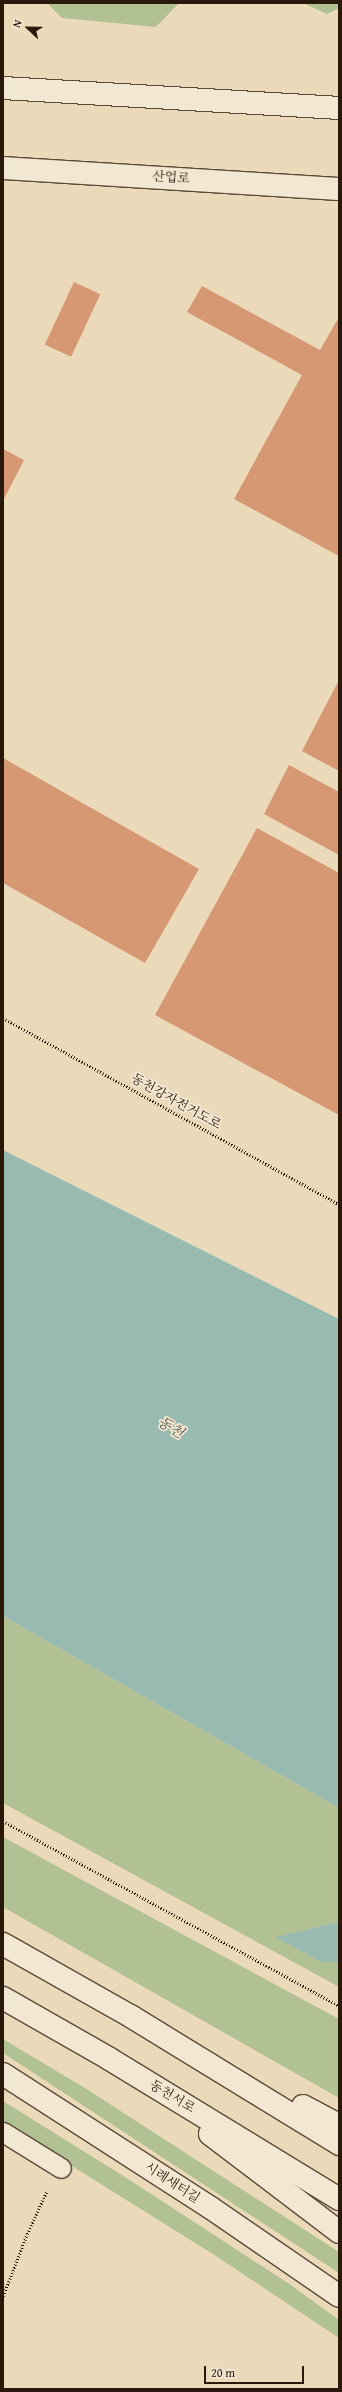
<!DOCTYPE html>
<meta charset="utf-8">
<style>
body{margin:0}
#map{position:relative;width:342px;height:2392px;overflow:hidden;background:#ebdab9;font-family:"Gentium Book Plus","Noto Serif KR",serif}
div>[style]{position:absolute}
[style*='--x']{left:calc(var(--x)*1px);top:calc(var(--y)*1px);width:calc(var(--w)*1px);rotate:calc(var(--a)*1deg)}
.green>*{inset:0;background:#b2c194}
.water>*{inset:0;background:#98bab1}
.building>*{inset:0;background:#d69773;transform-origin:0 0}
.path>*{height:2.5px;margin-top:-1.25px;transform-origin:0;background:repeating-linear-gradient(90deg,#2a190b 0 1px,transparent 0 3px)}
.roads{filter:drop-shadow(1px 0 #5a4936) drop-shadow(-1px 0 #5a4936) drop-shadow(0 1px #5a4936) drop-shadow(0 -1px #5a4936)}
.lane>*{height:19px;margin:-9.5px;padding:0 9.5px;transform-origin:9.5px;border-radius:9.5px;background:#f2e7d2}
.secondary>*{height:22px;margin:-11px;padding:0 11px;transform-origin:11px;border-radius:11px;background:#f2e7d2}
span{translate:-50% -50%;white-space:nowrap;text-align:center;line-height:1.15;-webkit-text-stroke:3.5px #f2e7d2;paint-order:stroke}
.street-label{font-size:13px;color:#2a190b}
.water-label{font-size:14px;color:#505145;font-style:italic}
.frame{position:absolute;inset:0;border:4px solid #2a190b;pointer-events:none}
.north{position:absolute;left:8px;top:8px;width:40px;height:40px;-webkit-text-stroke:3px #f2e7d2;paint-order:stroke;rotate:292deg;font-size:11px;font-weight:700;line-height:16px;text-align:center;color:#2a190b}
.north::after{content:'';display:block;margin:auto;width:14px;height:18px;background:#2a190b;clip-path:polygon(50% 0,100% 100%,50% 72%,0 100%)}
.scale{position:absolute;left:204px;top:2366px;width:100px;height:18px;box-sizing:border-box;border:2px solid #2a190b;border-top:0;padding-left:5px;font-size:12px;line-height:14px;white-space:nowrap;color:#2a190b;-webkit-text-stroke:3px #f2e7d2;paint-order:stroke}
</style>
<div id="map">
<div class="green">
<div style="clip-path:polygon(47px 3px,179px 3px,156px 27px,62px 18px)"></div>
<div style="clip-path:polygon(303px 3px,339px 3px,339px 8px,327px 14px)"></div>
<div style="clip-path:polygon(3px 1616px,339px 1808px,339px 1922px,276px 1937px,321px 1962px,339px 1962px,339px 1987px,3px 1803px)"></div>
<div style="clip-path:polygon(3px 1837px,339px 2019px,339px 2098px,3px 1907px)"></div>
<div style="clip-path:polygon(3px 2039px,85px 2088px,339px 2252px,339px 2273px,3px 2053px)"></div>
<div style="clip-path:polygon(3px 2101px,125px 2177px,288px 2283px,339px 2320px,339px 2338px,216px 2256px,3px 2123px)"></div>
</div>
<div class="water">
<div style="clip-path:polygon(3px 1150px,339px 1319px,339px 1808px,3px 1616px)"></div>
<div style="clip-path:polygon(339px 1922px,339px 1962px,321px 1962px,275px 1937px)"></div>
</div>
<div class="building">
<div style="left:74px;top:282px;width:29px;height:69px;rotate:25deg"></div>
<div style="clip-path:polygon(202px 286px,320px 350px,339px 317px,339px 556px,234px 499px,302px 375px,187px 312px)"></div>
<div style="clip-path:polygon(3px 449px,24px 460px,3px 501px)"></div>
<div style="clip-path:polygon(339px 680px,339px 771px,302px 751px)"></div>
<div style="clip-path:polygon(3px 758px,199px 869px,145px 963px,3px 883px)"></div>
<div style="clip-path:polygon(289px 765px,339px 792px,339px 855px,264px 814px)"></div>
<div style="clip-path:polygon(257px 828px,339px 873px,339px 1115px,155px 1015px)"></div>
</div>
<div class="path">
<div style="--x:3;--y:1018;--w:384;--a:29"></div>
<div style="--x:3;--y:1821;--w:384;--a:28.8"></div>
<div style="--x:3;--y:2296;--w:66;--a:-68.8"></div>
<div style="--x:27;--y:2234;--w:47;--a:-65.1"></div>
</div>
<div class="roads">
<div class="lane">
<div style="--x:3;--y:2132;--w:68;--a:31.8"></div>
</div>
<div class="secondary">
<div style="--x:3;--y:88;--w:337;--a:3.4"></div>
<div style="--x:3;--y:168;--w:337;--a:3.6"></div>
<div style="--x:3;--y:1944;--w:148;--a:29.5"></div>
<div style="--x:132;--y:2017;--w:243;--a:31.5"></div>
<div style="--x:3;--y:1998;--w:121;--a:29.7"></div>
<div style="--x:108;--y:2058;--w:271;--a:31.4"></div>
<div style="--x:3;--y:2074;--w:247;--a:32.8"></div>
<div style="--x:211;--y:2208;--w:155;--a:34.5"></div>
<div style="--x:303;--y:2106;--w:41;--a:27.8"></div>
<div style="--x:210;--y:2134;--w:162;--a:37.2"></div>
</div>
</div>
<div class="street-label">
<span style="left:171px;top:178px;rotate:4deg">산업로</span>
<span style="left:176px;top:1102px;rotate:29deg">동천강자전거도로</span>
<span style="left:172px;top:2097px;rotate:31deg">동천서로</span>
<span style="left:172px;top:2183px;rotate:33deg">시례새터길</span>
</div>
<div class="water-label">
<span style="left:171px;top:1427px;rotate:31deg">동천</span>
</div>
<div class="frame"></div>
<div class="north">N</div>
<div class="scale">20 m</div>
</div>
